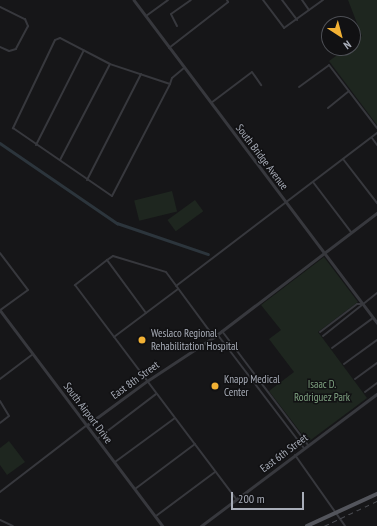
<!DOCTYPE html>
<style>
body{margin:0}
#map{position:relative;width:377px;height:526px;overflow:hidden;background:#161618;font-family:"PT Sans Narrow",sans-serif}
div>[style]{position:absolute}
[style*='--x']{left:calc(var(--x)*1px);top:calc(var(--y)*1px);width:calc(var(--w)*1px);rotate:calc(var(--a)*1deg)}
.green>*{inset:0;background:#1e261f;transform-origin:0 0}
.canal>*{height:2.5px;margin:-1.25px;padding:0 1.25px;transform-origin:1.25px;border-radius:1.25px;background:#2c353c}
.minor>*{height:2px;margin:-1px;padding:0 1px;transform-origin:1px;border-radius:1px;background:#37383d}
.tertiary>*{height:2.5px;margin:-1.25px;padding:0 1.25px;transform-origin:1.25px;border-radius:1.25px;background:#37383d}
.primary>*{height:3.5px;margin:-1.75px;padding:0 1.75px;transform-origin:1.75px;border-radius:1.75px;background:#53555c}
.rail>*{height:1px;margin-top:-0.5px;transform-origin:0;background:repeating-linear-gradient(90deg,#4a4c52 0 5px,transparent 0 9px)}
.dots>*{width:11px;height:11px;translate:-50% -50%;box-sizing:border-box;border:2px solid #111113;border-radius:50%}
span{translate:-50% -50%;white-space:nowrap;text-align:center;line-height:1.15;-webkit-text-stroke:3px #111113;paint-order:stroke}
.street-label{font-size:11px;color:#a8adb8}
.poi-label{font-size:11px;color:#a8adb8}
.left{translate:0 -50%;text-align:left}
.park-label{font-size:11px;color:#7fa381}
.north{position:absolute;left:321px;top:16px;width:40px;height:40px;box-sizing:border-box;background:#111113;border:1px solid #4d4f55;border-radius:50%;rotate:144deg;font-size:11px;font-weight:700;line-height:16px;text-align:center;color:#a8adb8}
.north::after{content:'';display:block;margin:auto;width:14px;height:18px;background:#f2b134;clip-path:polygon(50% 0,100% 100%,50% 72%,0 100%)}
.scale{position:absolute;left:231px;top:492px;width:73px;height:18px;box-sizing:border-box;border:2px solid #a8adb8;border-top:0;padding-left:5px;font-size:12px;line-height:14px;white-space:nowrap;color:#a8adb8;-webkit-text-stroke:3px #111113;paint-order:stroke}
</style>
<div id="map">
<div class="green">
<div style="clip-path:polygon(348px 0,377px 0,377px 125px,329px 61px,347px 48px,353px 48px,353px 43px,362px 36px)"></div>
<div style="left:172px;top:191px;width:21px;height:39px;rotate:76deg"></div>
<div style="left:195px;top:200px;width:14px;height:34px;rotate:54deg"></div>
<div style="clip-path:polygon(324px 257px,358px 302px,318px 332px,367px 398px,308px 442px,269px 391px,294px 372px,269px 339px,281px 330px,261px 305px)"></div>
<div style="clip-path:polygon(9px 441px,25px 462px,7px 475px,0 465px,0 448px)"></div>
</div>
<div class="canal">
<div style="--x:0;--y:143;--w:142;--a:34.4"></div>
<div style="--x:117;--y:223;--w:96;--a:18.8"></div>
</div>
<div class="minor">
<div style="--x:263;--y:0;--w:35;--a:53"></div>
<div style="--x:284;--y:28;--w:48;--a:-35.7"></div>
<div style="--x:282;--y:0;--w:25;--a:53"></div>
<div style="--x:302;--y:0;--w:12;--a:55"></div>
<div style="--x:0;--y:7;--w:28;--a:26"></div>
<div style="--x:25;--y:19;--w:8;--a:67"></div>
<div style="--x:28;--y:26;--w:26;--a:118"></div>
<div style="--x:16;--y:49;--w:7;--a:164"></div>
<div style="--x:9;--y:51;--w:10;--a:-156"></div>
<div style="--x:146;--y:16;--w:27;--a:-36"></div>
<div style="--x:177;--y:26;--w:13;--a:-117"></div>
<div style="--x:171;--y:14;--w:24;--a:-35"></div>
<div style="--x:169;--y:48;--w:75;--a:-37.9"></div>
<div style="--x:228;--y:2;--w:2;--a:-117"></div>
<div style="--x:170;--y:84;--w:63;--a:-161.6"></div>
<div style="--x:110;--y:64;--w:56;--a:-152.5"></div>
<div style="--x:60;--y:38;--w:5;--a:158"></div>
<div style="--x:55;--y:40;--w:98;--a:115.5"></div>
<div style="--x:13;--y:128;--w:120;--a:34.5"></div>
<div style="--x:112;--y:196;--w:126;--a:-62.6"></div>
<div style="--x:170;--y:84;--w:6;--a:-72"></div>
<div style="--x:172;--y:78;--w:16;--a:-40"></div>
<div style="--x:299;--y:87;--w:37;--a:-36"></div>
<div style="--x:329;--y:65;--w:79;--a:52.7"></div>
<div style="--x:211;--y:103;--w:51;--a:-37.1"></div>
<div style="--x:252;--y:72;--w:16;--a:55"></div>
<div style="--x:328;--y:108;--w:27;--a:-39"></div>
<div style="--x:372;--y:138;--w:9;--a:54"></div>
<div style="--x:36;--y:145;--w:106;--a:-63.2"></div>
<div style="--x:343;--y:159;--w:56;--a:52.3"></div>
<div style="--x:60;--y:160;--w:108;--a:-62.5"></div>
<div style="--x:87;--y:180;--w:119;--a:-63"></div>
<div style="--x:313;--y:182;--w:63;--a:52.8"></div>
<div style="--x:0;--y:253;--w:46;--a:52.9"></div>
<div style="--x:28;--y:290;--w:34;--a:144"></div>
<div style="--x:107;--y:260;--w:7;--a:-34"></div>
<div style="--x:113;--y:256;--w:55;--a:16.8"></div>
<div style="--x:166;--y:272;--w:81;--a:53.6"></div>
<div style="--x:176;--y:286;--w:253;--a:-37.3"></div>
<div style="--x:146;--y:313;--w:66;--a:-126.3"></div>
<div style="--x:107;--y:260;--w:41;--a:142"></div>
<div style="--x:75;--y:285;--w:268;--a:53"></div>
<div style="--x:222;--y:331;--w:143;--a:53"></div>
<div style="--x:320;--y:332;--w:46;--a:-37.1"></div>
<div style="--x:357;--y:304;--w:6;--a:0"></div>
<div style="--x:217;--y:334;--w:143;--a:52.7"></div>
<div style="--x:323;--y:336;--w:69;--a:-38.5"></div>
<div style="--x:114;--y:337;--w:80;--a:-36.9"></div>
<div style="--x:332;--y:348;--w:51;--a:-36.2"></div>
<div style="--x:344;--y:364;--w:41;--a:-36"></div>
<div style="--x:0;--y:379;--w:41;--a:-37.1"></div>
<div style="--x:355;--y:379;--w:27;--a:-36"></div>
<div style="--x:365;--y:392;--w:15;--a:-37"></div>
<div style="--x:0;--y:401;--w:17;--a:59"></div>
<div style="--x:9;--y:416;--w:11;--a:142"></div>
<div style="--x:97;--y:439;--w:74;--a:-37.3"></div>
<div style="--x:295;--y:455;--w:87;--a:54.8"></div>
<div style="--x:115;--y:462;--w:74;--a:-36.3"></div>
<div style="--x:135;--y:489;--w:75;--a:-36.9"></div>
<div style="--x:0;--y:492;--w:110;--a:-37.6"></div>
<div style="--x:156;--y:516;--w:74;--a:-36.7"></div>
<div style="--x:0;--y:520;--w:14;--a:25"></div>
</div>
<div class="tertiary">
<div style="--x:134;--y:0;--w:404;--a:53"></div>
<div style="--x:0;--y:310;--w:271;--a:53"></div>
<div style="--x:87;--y:425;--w:74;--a:-36.3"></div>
<div style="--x:147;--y:381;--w:80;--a:-33.3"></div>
<div style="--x:214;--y:337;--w:205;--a:-37.3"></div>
<div style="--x:201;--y:526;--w:220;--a:-36.9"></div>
</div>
<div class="primary">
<div style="--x:307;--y:526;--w:77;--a:-24.6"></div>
</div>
<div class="rail">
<div style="--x:324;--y:526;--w:59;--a:-25.3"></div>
</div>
<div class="dots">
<div style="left:142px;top:340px;background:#f2b134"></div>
<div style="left:215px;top:386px;background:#f2b134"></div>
</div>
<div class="street-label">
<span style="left:262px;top:157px;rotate:53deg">South Bridge Avenue</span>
<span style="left:135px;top:380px;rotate:-36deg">East 8th Street</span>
<span style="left:88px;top:413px;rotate:53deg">South Airport Drive</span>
<span style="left:284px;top:453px;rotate:-37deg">East 6th Street</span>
</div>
<div class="poi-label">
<span class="left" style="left:151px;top:340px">Weslaco Regional<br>Rehabilitation Hospital</span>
<span class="left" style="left:224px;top:386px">Knapp Medical<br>Center</span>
</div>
<div class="park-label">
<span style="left:322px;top:391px">Isaac D.<br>Rodriguez Park</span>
</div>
<div class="north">N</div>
<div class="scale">200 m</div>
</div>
